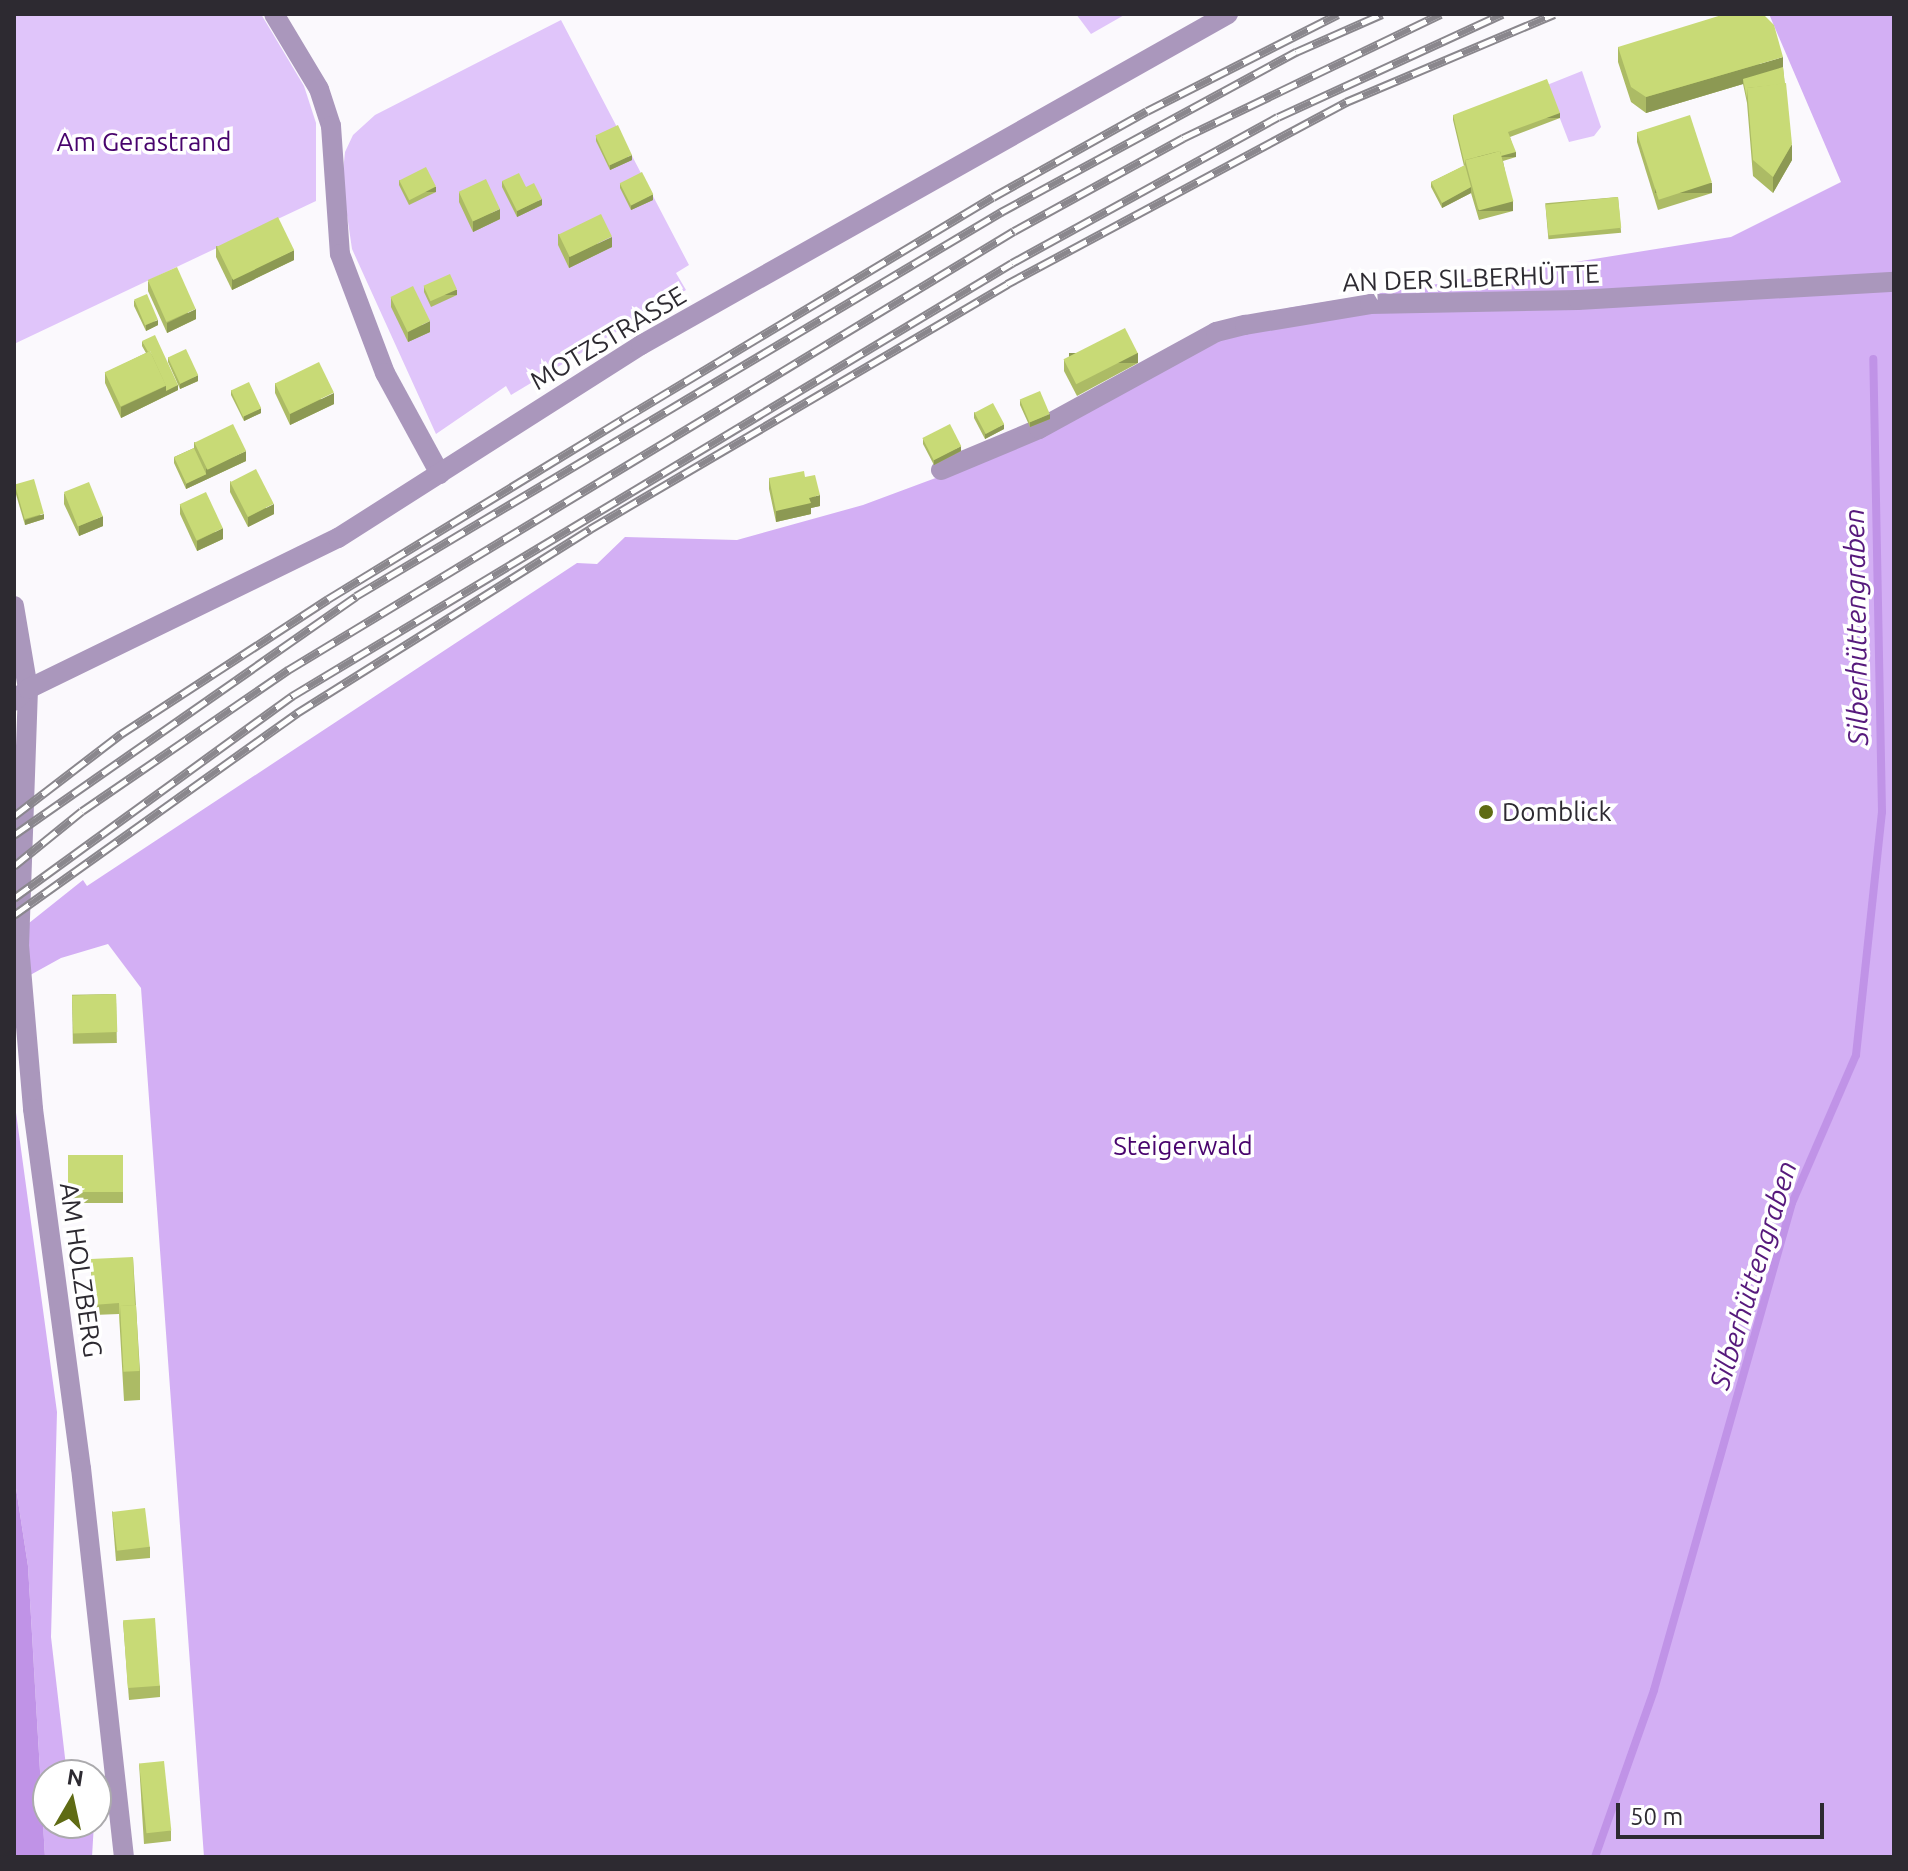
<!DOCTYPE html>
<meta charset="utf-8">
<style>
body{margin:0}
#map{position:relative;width:1908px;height:1871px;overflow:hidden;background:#fbf9fd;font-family:Ubuntu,sans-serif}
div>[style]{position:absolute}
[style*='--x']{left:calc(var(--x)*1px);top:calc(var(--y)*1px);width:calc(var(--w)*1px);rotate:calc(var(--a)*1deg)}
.green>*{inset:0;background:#e0c5fa}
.forest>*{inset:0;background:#d3aff4}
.water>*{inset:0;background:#c093e7}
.stream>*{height:8px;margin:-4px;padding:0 4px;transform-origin:4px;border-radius:4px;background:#c093e7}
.minor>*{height:20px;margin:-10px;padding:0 10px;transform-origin:10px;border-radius:10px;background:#aa97bc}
.rail>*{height:9px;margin-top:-4.5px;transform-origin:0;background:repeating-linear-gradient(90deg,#fff 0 18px,#8a878d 0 36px);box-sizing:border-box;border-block:2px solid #8a878d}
.wall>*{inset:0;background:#acbb65;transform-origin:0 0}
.shaded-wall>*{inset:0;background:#8c9953;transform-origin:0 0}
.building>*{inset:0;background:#c8da76;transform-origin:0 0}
.dots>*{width:22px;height:22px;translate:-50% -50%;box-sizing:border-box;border:4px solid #fff;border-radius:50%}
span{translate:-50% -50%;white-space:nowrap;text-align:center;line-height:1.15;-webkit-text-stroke:7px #fff;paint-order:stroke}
.park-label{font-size:26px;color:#48046d}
.street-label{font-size:26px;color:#2d2a31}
.poi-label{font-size:26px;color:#2d2a31}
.left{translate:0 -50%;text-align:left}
.water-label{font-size:28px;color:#56197c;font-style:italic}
.frame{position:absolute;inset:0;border:16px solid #2d2a31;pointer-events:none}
.north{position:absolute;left:32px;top:1759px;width:80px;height:80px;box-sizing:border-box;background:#fff;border:2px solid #abaaad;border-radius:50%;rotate:9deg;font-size:22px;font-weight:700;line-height:32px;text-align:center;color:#2d2a31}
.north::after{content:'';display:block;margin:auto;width:28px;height:36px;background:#5f6b14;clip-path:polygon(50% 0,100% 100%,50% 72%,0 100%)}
.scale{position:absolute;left:1616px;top:1803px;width:208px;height:36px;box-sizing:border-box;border:4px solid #2d2a31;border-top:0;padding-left:10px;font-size:24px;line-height:28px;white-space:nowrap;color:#2d2a31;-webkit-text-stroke:6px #fff;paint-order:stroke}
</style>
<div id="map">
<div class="green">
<div style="clip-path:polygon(14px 14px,261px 14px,304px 86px,316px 123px,316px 201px,14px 344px)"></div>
<div style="clip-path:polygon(1076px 14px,1126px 14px,1091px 34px)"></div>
<div style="clip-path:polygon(561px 20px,689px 265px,676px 273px,686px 290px,511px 395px,506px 386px,436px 434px,352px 249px,342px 181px,345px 152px,353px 135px,375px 115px)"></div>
<div style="clip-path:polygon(1582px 71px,1601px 127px,1594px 136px,1569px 142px,1547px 85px)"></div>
</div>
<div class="forest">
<div style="clip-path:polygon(1769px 14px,1894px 14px,1894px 1857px,204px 1857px,141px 988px,108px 944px,61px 958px,14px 984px,14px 935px,83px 880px,87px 886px,577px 563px,597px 564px,625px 537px,737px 540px,863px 505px,941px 476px,1288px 308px,1731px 237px,1841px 182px)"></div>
<div style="clip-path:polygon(14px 1098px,57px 1412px,51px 1637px,67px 1775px,48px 1775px,48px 1823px,94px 1823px,92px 1857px,45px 1857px,28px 1566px,14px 1475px)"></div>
</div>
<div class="water">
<div style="clip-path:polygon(14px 1475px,28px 1566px,45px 1857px,14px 1857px)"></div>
</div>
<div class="stream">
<div style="--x:1595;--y:1857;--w:177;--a:-70.5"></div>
<div style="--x:1654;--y:1690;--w:506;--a:-74.18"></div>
<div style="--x:1792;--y:1203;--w:161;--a:-66.6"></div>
<div style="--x:1856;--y:1055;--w:244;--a:-83.9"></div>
<div style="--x:1882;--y:812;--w:453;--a:-91.1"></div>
</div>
<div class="minor">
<div style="--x:274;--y:14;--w:87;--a:59"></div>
<div style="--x:319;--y:89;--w:39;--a:72"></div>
<div style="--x:331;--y:126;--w:128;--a:86"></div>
<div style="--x:340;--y:254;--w:127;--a:69.3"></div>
<div style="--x:385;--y:373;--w:115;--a:61.4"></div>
<div style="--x:941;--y:470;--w:106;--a:-22.7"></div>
<div style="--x:1039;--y:429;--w:202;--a:-28.7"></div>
<div style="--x:1216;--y:332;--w:30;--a:-14"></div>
<div style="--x:1245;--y:325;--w:127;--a:-9.5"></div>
<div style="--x:1370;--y:304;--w:208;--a:-1.1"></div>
<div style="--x:1578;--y:300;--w:317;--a:-3.3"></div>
<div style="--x:14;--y:606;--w:84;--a:80.4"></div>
<div style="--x:28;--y:689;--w:256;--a:92"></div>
<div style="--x:19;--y:945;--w:165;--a:85.1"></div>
<div style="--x:33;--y:1109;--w:362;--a:82.4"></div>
<div style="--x:81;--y:1468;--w:391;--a:83.7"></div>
<div style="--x:14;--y:701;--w:18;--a:-41"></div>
<div style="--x:28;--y:689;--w:345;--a:-26"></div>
<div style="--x:338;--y:538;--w:359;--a:-32.5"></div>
<div style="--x:641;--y:345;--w:674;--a:-29.42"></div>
</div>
<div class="rail">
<div style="--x:14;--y:816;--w:135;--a:-37.5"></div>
<div style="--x:121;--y:734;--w:247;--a:-33.1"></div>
<div style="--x:328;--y:599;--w:346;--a:-31.4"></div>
<div style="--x:623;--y:419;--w:431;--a:-31"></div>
<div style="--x:993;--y:197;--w:176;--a:-29.2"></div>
<div style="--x:1147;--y:111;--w:214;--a:-26.9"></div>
<div style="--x:14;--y:835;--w:417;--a:-34.9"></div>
<div style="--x:356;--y:596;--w:751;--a:-30.77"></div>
<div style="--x:1001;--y:212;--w:336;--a:-28.5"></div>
<div style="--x:1296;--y:52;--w:94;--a:-23.8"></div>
<div style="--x:14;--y:866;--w:87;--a:-39"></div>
<div style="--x:82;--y:811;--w:250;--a:-34.4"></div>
<div style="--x:288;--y:670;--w:848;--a:-31.16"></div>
<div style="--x:1014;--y:231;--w:193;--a:-28.8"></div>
<div style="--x:1183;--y:138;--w:286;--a:-25.7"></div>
<div style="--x:14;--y:898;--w:344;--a:-36"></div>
<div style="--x:292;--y:696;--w:840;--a:-31.02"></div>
<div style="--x:1012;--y:263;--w:303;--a:-28.8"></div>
<div style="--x:1278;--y:117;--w:247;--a:-24.7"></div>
<div style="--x:14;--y:915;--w:348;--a:-35.5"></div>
<div style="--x:297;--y:713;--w:346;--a:-32.1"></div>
<div style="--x:590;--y:529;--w:484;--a:-30.4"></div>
<div style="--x:1007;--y:284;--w:385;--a:-28.2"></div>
<div style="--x:1346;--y:102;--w:226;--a:-22.9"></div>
</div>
<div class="wall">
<div style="clip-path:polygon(1618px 47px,1783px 67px,1792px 160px,1773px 193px,1753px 176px,1747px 103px,1743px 84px,1646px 113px,1631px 102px,1618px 62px)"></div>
<div style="clip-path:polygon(1453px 115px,1560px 118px,1510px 137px,1516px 157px,1503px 161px,1513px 211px,1479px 220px,1471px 193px,1442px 208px,1431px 187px,1431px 182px,1464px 166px,1453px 120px)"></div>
<div style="clip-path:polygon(1637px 132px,1712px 193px,1658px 210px,1637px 142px)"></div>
<div style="clip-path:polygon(596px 136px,632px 160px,610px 170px,596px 141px)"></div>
<div style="clip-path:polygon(399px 180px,436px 192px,409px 205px,399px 185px)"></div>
<div style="clip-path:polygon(502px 181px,526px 187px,542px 205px,517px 217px,502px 187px)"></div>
<div style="clip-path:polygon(620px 183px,653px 200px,631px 210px,620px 188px)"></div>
<div style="clip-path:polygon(459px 192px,500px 219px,473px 232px,459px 202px)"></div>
<div style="left:1618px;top:197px;width:36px;height:73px;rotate:85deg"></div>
<div style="clip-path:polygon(558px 234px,612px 247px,569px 268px,558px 245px)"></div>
<div style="clip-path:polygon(216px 246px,294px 260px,232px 290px,216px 257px)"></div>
<div style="clip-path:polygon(148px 281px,196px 319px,167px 333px,148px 291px)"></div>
<div style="clip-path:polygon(424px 286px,457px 295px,431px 307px,424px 292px)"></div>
<div style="clip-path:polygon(391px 297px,430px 332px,408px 342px,391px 307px)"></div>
<div style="clip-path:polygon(134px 300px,158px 325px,146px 331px,134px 306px)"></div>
<div style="clip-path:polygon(142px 341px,178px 390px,121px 418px,105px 383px,105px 373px,146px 353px,142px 346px)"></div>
<div style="clip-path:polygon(168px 357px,198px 381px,180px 389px,168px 362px)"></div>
<div style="clip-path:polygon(1064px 360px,1138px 363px,1077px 396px,1064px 371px)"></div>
<div style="clip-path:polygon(275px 383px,334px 404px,290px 425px,275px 393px)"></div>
<div style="clip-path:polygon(231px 390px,261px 413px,244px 421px,231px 395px)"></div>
<div style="clip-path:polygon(1020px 400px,1050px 419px,1030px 427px,1020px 405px)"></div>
<div style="clip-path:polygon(974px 412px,1004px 429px,985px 439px,974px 418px)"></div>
<div style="clip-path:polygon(923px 439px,961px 451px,934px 465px,923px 444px)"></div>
<div style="clip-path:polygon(194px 442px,246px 461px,186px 489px,174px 463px,174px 457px,194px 448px)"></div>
<div style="clip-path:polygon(805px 477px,820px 506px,811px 508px,811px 514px,776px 522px,769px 489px,769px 478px)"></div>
<div style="clip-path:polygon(230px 481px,274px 514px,248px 527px,230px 492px)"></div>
<div style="clip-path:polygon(15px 485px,44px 519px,25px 525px,15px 491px)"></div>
<div style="clip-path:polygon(64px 493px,103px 526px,79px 536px,64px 504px)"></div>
<div style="clip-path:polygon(180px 504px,223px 539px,197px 551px,180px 514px)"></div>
<div style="left:116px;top:994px;width:49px;height:44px;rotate:89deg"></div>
<div style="left:123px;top:1155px;width:48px;height:55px;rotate:90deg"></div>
<div style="clip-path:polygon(133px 1257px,140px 1371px,140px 1400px,124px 1401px,119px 1314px,93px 1315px,91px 1269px)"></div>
<div style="clip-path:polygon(112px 1511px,150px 1547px,150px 1558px,116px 1561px)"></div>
<div style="clip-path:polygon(123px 1621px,160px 1686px,160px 1697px,129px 1700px)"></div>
<div style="clip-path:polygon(139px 1763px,171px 1831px,171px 1841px,144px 1844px)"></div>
</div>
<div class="shaded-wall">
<div style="clip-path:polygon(1783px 57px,1783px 73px,1743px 79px,1743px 84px,1646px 113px,1646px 97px)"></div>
<div style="left:1560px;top:113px;width:5px;height:55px;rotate:90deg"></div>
<div style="clip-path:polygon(1792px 144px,1792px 160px,1773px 193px,1773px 177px)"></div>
<div style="left:1516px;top:152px;width:5px;height:51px;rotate:90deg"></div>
<div style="clip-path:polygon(632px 155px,632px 160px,610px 170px,610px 165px)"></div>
<div style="left:1712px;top:183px;width:10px;height:57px;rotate:90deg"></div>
<div style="left:436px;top:187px;width:5px;height:30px;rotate:90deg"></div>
<div style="clip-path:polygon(1471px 187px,1471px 193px,1442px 208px,1442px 203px)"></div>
<div style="clip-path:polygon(653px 194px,653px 200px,631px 210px,631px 205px)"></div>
<div style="clip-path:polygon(542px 199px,542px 205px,517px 217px,517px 211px)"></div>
<div style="left:1513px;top:201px;width:10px;height:35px;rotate:90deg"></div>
<div style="clip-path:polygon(500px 209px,500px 219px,473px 232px,473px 221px)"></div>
<div style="clip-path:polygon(612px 237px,612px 247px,569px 268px,569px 257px)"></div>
<div style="clip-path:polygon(294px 250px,294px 260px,232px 290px,232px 279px)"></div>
<div style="left:457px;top:290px;width:5px;height:29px;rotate:90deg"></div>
<div style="clip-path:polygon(196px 309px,196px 319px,167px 333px,167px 323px)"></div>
<div style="clip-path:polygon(158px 320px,158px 325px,146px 331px,146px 325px)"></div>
<div style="clip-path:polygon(430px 321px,430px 332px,408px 342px,408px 332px)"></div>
<div style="left:1138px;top:353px;width:10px;height:69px;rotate:90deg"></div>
<div style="clip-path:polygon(198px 375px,198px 381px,180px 389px,180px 384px)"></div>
<div style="clip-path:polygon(178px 385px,178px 390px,121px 418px,121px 407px,166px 386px)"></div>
<div style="clip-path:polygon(334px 393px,334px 404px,290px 425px,290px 414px)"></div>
<div style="clip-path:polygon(261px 408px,261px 413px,244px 421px,244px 416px)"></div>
<div style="clip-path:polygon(1050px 414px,1050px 419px,1030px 427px,1030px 422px)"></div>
<div style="clip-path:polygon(1004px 424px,1004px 429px,985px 439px,985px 434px)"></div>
<div style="clip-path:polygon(961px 446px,961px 451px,934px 465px,934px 460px)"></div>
<div style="clip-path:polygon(246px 451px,246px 461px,186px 489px,186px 484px,206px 474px,206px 469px)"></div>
<div style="clip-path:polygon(820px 495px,820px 506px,811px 508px,811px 514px,776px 522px,776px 511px,809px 498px)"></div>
<div style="clip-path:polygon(274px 504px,274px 514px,248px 527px,248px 517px)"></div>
<div style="clip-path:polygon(44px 514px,44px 519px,25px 525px,25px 520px)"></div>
<div style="clip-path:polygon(103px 516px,103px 526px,79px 536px,79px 526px)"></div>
<div style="clip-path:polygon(223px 528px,223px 539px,197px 551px,197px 541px)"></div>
</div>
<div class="building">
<div style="clip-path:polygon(1725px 14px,1763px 14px,1774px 25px,1783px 57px,1646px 97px,1631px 87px,1618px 47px)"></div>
<div style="clip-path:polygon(1783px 67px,1785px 84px,1747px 88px,1747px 98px,1743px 79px)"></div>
<div style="clip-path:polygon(1547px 79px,1560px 113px,1508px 132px,1516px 152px,1501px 156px,1500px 151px,1465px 160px,1465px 165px,1453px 115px)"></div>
<div style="clip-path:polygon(1786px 83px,1792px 144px,1773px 177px,1753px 160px,1747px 88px)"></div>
<div style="left:1690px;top:115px;width:71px;height:56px;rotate:72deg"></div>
<div style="left:618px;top:125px;width:33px;height:25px;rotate:65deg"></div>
<div style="left:1500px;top:151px;width:52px;height:36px;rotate:75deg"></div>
<div style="clip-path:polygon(1465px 165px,1471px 187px,1442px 203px,1431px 182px)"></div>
<div style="left:426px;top:167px;width:22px;height:30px;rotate:63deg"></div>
<div style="left:642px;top:172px;width:25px;height:25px;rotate:63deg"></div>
<div style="clip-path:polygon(519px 173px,526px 187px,534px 183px,542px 199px,517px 211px,502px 181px)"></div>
<div style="left:486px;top:179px;width:33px;height:30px;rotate:65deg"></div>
<div style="left:1618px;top:197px;width:31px;height:73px;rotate:84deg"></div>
<div style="left:601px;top:214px;width:25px;height:47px;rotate:64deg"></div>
<div style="left:278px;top:217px;width:37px;height:68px;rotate:64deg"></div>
<div style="left:177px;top:267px;width:46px;height:32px;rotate:66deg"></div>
<div style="left:450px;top:274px;width:17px;height:29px;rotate:66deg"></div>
<div style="left:413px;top:286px;width:39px;height:25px;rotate:64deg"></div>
<div style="left:147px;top:294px;width:28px;height:14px;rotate:67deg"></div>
<div style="left:1125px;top:328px;width:28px;height:69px;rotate:63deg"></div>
<div style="clip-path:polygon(155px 335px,178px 385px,166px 391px,166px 386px,150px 351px,148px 352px,142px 341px)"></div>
<div style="left:186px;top:349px;width:29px;height:20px;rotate:65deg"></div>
<div style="left:150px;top:351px;width:38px;height:50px;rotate:65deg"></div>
<div style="left:319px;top:362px;width:34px;height:49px;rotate:64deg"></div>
<div style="left:249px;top:382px;width:29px;height:20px;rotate:65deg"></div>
<div style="left:1040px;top:391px;width:25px;height:22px;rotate:67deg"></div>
<div style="left:993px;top:403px;width:24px;height:21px;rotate:62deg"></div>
<div style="left:233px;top:424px;width:30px;height:43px;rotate:64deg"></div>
<div style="left:950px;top:424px;width:25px;height:31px;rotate:63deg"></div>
<div style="left:194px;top:448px;width:29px;height:22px;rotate:65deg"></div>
<div style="left:256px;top:469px;width:39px;height:29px;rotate:63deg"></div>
<div style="clip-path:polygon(804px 471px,805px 477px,815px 475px,820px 495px,809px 498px,811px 503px,776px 511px,769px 478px)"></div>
<div style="left:34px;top:479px;width:36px;height:20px;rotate:74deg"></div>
<div style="left:89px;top:482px;width:37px;height:27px;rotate:68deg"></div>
<div style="left:206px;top:492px;width:40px;height:29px;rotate:65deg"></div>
<div style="left:116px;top:994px;width:38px;height:44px;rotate:88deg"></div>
<div style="left:123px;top:1155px;width:37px;height:55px;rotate:90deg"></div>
<div style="clip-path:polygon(133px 1257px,135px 1305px,120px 1306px,120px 1325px,119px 1303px,93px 1305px,91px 1259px)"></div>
<div style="left:136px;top:1305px;width:66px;height:16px;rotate:87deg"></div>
<div style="left:145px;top:1508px;width:39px;height:33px;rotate:83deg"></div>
<div style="left:155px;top:1618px;width:68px;height:32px;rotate:86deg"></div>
<div style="left:164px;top:1761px;width:70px;height:25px;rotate:84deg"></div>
</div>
<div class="dots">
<div style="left:1486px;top:812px;background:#5f6b14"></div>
</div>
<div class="park-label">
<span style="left:144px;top:142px">Am Gerastrand</span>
<span style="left:1183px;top:1146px">Steigerwald</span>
</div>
<div class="street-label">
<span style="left:1471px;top:278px;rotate:-2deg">AN DER SILBERHÜTTE</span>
<span style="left:608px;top:338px;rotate:-31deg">MOTZSTRASSE</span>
<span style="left:81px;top:1270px;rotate:82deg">AM HOLZBERG</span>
</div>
<div class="poi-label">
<span class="left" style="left:1502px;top:812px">Domblick</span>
</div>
<div class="water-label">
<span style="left:1856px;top:627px;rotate:-91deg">Silberhüttengraben</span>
<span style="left:1753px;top:1275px;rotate:-73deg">Silberhüttengraben</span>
</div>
<div class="frame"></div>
<div class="north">N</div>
<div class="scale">50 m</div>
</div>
